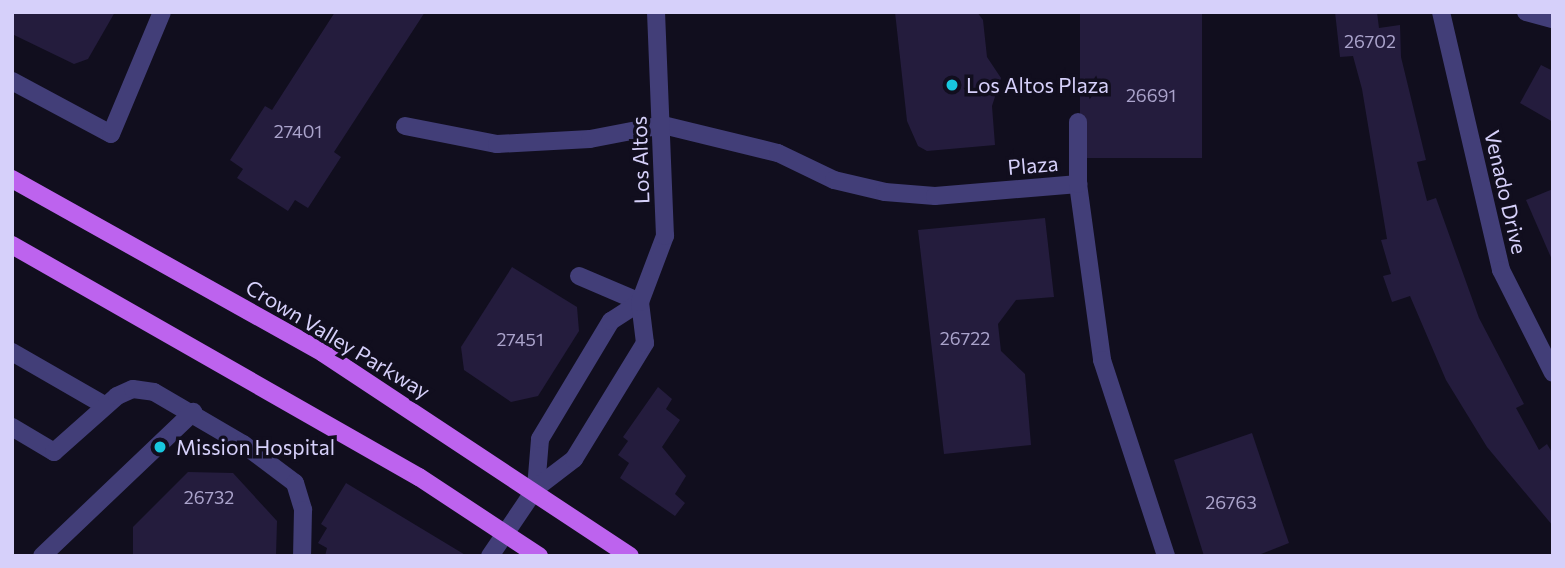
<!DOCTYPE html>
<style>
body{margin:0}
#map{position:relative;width:1565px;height:568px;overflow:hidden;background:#110e1e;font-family:Commissioner,sans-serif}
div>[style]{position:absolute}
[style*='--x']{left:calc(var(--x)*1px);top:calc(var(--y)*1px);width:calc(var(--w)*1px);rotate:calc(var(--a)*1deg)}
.building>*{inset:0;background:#241c3d;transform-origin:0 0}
.minor>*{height:18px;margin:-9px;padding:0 9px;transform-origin:9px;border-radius:9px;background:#423e78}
.major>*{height:18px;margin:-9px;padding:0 9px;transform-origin:9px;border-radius:9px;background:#bd63ee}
.dots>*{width:19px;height:19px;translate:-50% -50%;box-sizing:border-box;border:4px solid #110e1e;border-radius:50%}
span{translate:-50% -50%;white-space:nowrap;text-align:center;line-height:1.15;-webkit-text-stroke:7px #110e1e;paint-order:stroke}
.number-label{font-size:18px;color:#aaa3cb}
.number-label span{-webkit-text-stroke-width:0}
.poi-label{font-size:21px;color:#d6d0fa}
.left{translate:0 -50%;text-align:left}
.street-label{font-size:21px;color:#d6d0fa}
.frame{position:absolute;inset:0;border:14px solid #d6d0fa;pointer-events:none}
</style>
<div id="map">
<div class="building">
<div style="clip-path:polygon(12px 12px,115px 12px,88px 59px,74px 64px,12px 34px)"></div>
<div style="clip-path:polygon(335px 12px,425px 12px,334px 152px,341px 157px,308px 208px,295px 200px,288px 211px,237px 178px,243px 169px,230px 160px,265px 106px,272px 110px)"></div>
<div style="clip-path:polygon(895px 12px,977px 12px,983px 20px,987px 57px,1001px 78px,992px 106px,995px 145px,927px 151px,918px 146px,907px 121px)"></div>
<div style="left:1080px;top:12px;width:122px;height:146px"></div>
<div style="clip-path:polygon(1335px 12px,1377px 12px,1379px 28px,1400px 25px,1401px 57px,1426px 160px,1417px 162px,1427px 201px,1436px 198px,1479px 318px,1524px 404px,1516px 408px,1539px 450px,1547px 444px,1553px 454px,1553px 526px,1487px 447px,1446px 380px,1410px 296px,1392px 302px,1383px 276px,1391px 274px,1381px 240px,1387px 239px,1362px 89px,1353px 56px,1340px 57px)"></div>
<div style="clip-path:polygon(1541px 65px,1553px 71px,1553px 122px,1520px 103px)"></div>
<div style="clip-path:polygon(1553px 189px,1553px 262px,1526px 200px)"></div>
<div style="clip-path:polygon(1045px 218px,1054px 297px,1016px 300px,998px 324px,1001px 351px,1025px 374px,1031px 445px,944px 454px,918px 230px)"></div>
<div style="clip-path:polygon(512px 267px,577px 307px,579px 331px,538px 396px,511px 402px,464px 370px,461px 347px)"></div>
<div style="clip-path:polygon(658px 387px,672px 399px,666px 409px,680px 420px,662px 447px,686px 476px,675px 494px,685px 503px,675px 516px,620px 478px,629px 463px,618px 455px,628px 441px,623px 437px)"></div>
<div style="clip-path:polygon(1252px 433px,1289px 543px,1256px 556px,1204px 556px,1174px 460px)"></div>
<div style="clip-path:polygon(188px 472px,233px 473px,277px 521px,276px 556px,133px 556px,133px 527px)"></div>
<div style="clip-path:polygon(346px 483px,467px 556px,325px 556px,327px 548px,318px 543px,327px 528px,321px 524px)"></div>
</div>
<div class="minor">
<div style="--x:1441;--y:12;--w:265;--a:76.9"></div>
<div style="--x:1501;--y:270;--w:115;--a:63.2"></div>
<div style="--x:1526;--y:12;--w:28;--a:15"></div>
<div style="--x:12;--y:81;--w:112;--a:28.2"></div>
<div style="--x:111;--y:134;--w:132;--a:-67.3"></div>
<div style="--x:405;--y:126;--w:94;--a:11.1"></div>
<div style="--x:497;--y:144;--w:93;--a:-3.1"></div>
<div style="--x:590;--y:139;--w:74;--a:-10.9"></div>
<div style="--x:663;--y:125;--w:118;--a:13.7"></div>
<div style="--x:778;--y:153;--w:62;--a:25.7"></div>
<div style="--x:834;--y:180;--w:52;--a:13.2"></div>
<div style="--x:885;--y:192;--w:50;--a:4.6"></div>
<div style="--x:935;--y:196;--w:144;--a:-4.8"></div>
<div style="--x:1078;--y:184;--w:178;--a:82.2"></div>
<div style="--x:1102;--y:360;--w:206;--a:71.9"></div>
<div style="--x:1078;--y:184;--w:62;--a:-90"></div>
<div style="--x:579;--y:276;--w:66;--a:23.1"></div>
<div style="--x:12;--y:352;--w:106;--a:29.9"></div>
<div style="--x:12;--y:427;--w:49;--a:30.8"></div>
<div style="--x:54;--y:452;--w:84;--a:-41.6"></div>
<div style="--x:117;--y:396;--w:17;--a:-24"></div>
<div style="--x:133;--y:389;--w:21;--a:8"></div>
<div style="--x:154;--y:392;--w:103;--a:30.3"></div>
<div style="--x:243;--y:444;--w:65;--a:36.9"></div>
<div style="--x:295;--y:483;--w:28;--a:73"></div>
<div style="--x:303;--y:510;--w:46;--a:91.2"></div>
<div style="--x:536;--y:488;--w:49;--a:-85.3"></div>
<div style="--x:540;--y:439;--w:138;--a:-59"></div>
<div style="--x:611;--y:321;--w:35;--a:-33"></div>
<div style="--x:42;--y:556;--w:209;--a:-43.6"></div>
<div style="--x:490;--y:556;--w:82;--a:-55.9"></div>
<div style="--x:536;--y:488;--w:48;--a:-37.3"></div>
<div style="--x:574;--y:459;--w:136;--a:-58.5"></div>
<div style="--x:645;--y:343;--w:41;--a:-97"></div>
<div style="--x:640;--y:302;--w:71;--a:-69.3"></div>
<div style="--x:665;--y:236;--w:224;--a:-92.3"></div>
</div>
<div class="major">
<div style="--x:12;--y:179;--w:356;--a:29.2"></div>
<div style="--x:323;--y:353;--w:368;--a:33.5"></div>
<div style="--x:12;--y:245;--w:468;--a:29.7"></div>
<div style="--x:419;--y:477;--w:144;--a:33.4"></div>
</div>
<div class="dots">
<div style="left:952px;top:85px;background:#18c7df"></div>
<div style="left:160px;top:447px;background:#18c7df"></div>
</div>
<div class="number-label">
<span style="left:1370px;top:41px">26702</span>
<span style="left:1151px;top:95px">26691</span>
<span style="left:298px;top:131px">27401</span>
<span style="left:965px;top:338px">26722</span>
<span style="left:520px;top:339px">27451</span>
<span style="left:209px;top:497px">26732</span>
<span style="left:1231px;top:502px">26763</span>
</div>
<div class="poi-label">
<span class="left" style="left:966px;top:85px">Los Altos Plaza</span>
<span class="left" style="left:176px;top:447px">Mission Hospital</span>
</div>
<div class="street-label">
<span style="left:640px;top:160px;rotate:-92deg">Los Altos</span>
<span style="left:1033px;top:165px;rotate:-5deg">Plaza</span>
<span style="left:1506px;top:192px;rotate:77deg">Venado Drive</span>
<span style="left:338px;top:339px;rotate:31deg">Crown Valley Parkway</span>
</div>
<div class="frame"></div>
</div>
